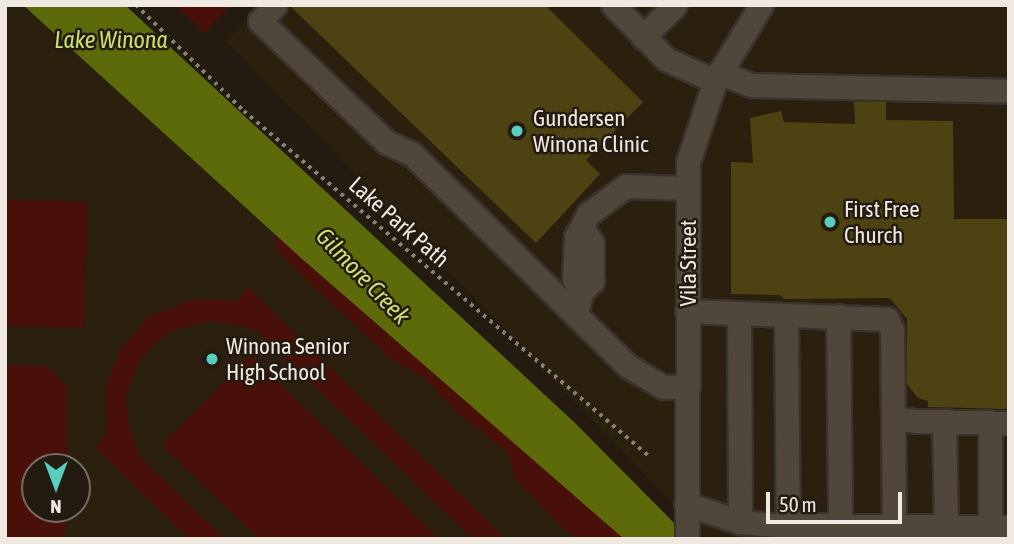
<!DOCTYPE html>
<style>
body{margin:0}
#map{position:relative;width:1014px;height:544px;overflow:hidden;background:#231b0f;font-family:"Asap Condensed",sans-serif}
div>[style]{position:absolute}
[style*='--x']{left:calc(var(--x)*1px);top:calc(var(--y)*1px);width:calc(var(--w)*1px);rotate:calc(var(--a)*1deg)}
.built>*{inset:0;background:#2b1f0d}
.green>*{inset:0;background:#481009;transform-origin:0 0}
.water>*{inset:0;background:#5c6a0a}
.building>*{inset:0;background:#4d4312}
.path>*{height:3.5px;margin-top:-1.75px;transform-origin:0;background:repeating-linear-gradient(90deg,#888177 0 3.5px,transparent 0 8.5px)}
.roads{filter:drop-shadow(2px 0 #39332d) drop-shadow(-2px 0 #39332d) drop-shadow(0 2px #39332d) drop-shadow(0 -2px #39332d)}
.minor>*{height:23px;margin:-11.5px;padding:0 11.5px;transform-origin:11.5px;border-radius:11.5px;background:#504639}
.dots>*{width:19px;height:19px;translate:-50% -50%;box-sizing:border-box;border:4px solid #231b0f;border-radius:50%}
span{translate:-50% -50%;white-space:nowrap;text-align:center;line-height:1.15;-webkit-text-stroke:5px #231b0f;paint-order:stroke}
.poi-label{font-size:23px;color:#efe9e1}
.left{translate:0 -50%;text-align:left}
.street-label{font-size:23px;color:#efe9e1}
.water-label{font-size:24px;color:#c9e06e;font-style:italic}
.frame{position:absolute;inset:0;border:7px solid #efe9e1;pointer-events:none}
.north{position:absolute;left:21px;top:453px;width:70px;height:70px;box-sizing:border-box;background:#231b0f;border:2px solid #756d63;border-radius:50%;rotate:180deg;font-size:19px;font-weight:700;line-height:28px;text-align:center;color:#efe9e1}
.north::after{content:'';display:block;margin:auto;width:24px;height:32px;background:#58cec0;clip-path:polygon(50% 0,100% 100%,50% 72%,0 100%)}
.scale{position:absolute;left:766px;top:492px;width:136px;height:32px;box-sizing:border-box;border:4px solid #efe9e1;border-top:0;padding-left:9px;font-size:21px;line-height:24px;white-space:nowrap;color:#efe9e1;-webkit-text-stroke:5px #231b0f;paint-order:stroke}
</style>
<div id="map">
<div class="built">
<div style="clip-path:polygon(evenodd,5px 5px,23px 5px,301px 258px,624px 539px,5px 539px,5px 5px,35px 467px,77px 467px,77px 509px,35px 509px,35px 467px)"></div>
<div style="clip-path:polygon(260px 5px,1009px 5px,1009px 539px,707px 539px,226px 41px)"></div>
</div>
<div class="green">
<div style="clip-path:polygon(175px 5px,232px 5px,204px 33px)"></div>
<div style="left:5px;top:200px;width:82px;height:126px;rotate:1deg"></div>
<div style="clip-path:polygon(274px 233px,537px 461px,624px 539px,574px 539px,515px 479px,508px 452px,457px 413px,425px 378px,392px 360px,277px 252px)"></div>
<div style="clip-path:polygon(248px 287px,506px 539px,473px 539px,262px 336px,253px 329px,211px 321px,178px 329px,159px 339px,139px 361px,126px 396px,129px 427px,141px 458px,225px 539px,189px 539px,95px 447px,107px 433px,105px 388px,121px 349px,148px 317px,194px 299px,238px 301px)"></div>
<div style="clip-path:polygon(250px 355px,440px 539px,259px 539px,162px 445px)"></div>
<div style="clip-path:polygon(5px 365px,46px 366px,67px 385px,67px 467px,35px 467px,35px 509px,66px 509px,66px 539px,5px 539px)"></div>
</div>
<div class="water">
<div style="clip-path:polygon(23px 5px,125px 5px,575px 423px,690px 539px,624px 539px,301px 258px)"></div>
</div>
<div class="building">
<div style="clip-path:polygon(289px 5px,545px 5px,643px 102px,586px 160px,600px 174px,536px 243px)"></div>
<div style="clip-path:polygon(854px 102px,886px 102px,886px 120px,953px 121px,954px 219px,1009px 219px,1009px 409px,928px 407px,928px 401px,918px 398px,907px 384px,907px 319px,890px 298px,784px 299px,780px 295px,731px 294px,731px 162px,753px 163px,750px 118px,781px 111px,784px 122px,855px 124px)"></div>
</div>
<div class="path">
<div style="--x:136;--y:5;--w:151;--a:44.5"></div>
<div style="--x:244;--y:111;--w:532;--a:40.43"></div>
</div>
<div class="roads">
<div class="minor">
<div style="--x:275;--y:5;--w:22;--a:133"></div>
<div style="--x:260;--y:21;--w:175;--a:43.8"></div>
<div style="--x:386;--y:142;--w:29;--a:25"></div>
<div style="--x:412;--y:154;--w:303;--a:44.5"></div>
<div style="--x:628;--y:366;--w:41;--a:31"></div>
<div style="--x:663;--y:387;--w:25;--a:-2"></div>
<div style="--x:613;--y:5;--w:76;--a:45.5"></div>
<div style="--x:666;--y:59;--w:54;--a:24.2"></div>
<div style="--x:643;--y:37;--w:45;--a:-45"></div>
<div style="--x:719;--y:72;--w:35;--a:22"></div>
<div style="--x:752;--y:85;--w:257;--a:1.3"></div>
<div style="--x:581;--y:292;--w:15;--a:-118"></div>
<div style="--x:574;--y:279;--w:42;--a:-87.3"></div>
<div style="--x:576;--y:237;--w:26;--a:-62"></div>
<div style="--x:588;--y:214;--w:47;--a:-36.4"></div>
<div style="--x:626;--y:186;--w:62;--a:1.8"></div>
<div style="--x:579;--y:303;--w:11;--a:-80"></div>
<div style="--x:581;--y:292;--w:16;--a:-45"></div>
<div style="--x:592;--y:281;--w:38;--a:-90"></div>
<div style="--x:592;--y:243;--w:17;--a:-123"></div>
<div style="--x:687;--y:311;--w:200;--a:2.3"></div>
<div style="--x:887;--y:319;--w:12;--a:66"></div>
<div style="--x:892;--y:330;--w:193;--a:89.4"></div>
<div style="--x:739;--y:313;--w:209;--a:89.7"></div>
<div style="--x:786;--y:315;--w:210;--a:89.5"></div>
<div style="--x:838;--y:316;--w:207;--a:89.4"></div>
<div style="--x:893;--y:420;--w:116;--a:1.5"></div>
<div style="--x:944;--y:421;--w:105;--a:88.9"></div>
<div style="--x:686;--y:504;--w:57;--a:18.4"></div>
<div style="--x:740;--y:522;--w:36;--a:5"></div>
<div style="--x:776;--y:525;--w:233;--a:0.5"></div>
<div style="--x:990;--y:528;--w:106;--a:-90"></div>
<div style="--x:687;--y:539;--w:377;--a:-89.8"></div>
<div style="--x:688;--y:162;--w:85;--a:-71.6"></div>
<div style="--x:715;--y:81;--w:89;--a:-58.8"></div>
</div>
</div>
<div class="dots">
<div style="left:517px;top:131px;background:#58cec0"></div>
<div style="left:830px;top:222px;background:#58cec0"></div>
<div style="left:212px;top:359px;background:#58cec0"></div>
</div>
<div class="poi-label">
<span class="left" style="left:533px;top:131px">Gundersen<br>Winona Clinic</span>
<span class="left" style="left:844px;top:222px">First Free<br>Church</span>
<span class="left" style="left:226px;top:359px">Winona Senior<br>High School</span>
</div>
<div class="street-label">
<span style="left:399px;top:222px;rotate:41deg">Lake Park Path</span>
<span style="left:688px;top:263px;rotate:-90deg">Vila Street</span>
</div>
<div class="water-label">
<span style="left:111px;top:40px">Lake Winona</span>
<span style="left:363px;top:276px;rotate:46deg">Gilmore Creek</span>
</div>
<div class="frame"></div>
<div class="north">N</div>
<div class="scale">50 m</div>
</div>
